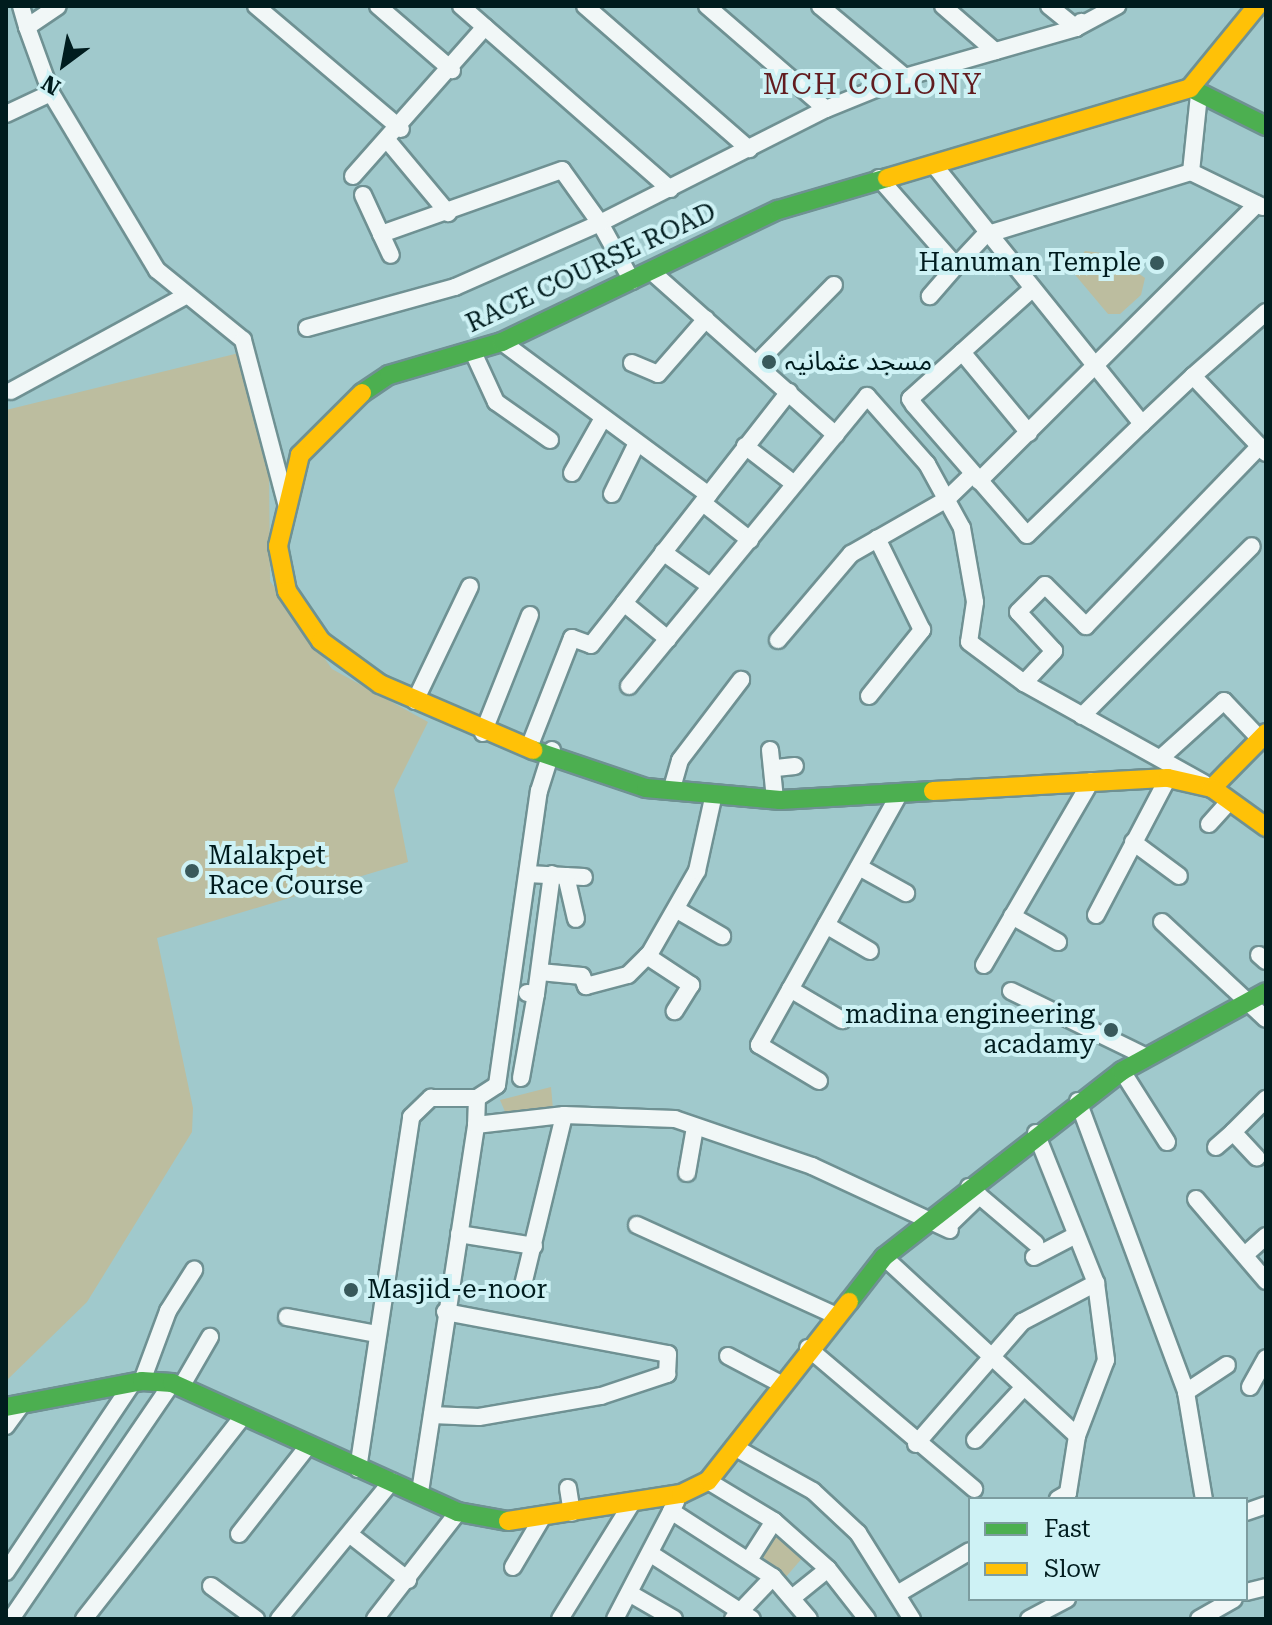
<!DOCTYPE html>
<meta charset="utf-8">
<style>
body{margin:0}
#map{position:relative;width:1272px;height:1625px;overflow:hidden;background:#a0c9cc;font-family:"Roboto Serif","Noto Sans Arabic",serif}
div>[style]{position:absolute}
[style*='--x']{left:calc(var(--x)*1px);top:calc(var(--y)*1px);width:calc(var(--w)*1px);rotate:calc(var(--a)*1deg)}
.green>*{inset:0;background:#bcbd9f}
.roads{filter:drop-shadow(2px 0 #6f9193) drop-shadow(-2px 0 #6f9193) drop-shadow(0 2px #6f9193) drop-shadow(0 -2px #6f9193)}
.street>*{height:16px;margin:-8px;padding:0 8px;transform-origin:8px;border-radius:8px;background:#f1f7f7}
.fast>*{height:18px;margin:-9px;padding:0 9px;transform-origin:9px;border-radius:9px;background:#4caf50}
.slow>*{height:18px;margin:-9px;padding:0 9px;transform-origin:9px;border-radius:9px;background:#ffc107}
.dots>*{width:22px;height:22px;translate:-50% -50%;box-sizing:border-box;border:4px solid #cef2f5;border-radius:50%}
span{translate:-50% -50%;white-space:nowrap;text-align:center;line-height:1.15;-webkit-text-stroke:8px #cef2f5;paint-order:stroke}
.poi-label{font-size:26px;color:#001c1e}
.right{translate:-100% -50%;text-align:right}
.left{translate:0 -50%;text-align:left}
.street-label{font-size:26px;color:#001c1e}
.neighbourhood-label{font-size:28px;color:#621c1f;letter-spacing:2px}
.frame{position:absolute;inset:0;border:8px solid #001c1e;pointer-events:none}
.legend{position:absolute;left:968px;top:1497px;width:280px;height:104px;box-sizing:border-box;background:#cef2f5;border:2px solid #7c9c9f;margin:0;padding:10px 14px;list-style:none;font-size:24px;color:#001c1e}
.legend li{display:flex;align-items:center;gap:16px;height:40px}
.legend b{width:40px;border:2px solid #7c9c9f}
.north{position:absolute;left:24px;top:24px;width:80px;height:80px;-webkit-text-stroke:6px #cef2f5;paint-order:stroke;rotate:212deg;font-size:22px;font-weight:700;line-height:32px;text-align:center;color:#001c1e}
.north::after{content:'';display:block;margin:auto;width:28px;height:36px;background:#001c1e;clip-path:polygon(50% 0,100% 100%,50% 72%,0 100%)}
</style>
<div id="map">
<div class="green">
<div style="clip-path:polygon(1085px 251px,1111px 254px,1145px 278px,1141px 295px,1120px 314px,1108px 314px,1071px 270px)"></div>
<div style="clip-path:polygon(239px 353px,269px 465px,270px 581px,332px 669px,428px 722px,394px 790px,408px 862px,157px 938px,193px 1108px,192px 1132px,87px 1302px,6px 1381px,6px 410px)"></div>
<div style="clip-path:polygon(551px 1087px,553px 1109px,506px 1114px,500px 1100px)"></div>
<div style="clip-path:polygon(773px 1530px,804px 1556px,785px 1578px,759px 1553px)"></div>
</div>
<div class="roads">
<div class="street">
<div style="--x:21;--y:6;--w:22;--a:74"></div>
<div style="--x:256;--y:6;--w:190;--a:40.3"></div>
<div style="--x:378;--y:6;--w:98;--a:40.9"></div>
<div style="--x:461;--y:6;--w:278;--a:41.2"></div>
<div style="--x:585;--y:6;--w:218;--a:41.1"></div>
<div style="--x:707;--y:6;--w:157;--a:40.9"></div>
<div style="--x:820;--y:6;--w:111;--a:39.9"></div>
<div style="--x:943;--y:6;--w:69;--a:40.9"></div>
<div style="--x:1049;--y:6;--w:35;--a:39"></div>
<div style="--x:1076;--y:28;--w:8;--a:-50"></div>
<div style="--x:51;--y:93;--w:70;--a:-110"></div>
<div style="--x:27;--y:27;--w:37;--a:-34"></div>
<div style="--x:6;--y:114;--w:50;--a:-25"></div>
<div style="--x:51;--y:93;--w:206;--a:59.1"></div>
<div style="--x:157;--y:270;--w:111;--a:39.1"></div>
<div style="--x:243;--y:340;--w:169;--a:75.2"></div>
<div style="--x:388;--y:141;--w:94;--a:50.2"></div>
<div style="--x:934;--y:165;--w:332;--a:51.2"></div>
<div style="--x:1142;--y:424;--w:70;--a:-43.3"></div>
<div style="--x:1193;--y:376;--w:106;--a:46.5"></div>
<div style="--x:1191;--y:172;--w:77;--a:-84.1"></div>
<div style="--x:353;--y:176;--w:199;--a:-48.5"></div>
<div style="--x:879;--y:178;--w:117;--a:48.8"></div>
<div style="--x:956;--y:266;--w:40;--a:131"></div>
<div style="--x:381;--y:234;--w:23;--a:65"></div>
<div style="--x:956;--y:266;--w:42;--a:-46.9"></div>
<div style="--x:985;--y:235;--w:215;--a:-17"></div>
<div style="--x:1191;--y:172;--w:80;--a:25.9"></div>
<div style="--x:651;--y:271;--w:247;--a:41.6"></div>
<div style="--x:632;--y:281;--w:66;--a:-118.9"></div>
<div style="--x:600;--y:223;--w:253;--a:-26.8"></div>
<div style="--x:826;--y:109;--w:85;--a:-22.1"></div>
<div style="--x:905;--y:77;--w:178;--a:-16"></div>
<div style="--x:1076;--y:28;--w:47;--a:-28.2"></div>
<div style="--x:1032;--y:289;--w:164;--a:138"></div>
<div style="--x:910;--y:399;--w:7;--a:56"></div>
<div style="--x:914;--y:405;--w:172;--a:49"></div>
<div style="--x:1027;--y:535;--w:160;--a:-44"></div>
<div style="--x:307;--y:328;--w:154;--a:-15.5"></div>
<div style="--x:455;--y:287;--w:158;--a:-23.8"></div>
<div style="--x:600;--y:223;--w:65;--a:-125.6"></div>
<div style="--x:562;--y:170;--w:192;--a:160.5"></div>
<div style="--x:381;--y:234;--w:43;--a:-114.8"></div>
<div style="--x:502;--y:342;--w:257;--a:36.5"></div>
<div style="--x:473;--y:352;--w:55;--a:65.3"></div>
<div style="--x:496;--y:402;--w:66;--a:35.1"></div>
<div style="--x:962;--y:352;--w:105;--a:50.4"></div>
<div style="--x:632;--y:363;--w:28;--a:23"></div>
<div style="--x:658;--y:374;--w:73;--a:-48.9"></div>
<div style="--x:756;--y:364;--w:111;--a:-45.4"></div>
<div style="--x:1193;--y:376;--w:97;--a:-41.2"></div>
<div style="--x:11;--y:391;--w:198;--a:-28.6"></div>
<div style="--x:745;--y:446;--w:61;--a:37.6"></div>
<div style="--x:572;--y:473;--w:63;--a:-60.6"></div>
<div style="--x:979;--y:481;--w:392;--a:-44.9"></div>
<div style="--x:612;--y:494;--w:57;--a:-63.9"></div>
<div style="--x:703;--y:503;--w:60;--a:38.2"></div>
<div style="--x:663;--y:552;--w:58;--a:35.9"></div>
<div style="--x:624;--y:603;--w:268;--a:-52"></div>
<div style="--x:778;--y:640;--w:113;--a:-49.7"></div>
<div style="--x:851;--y:554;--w:111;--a:-29.8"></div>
<div style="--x:947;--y:499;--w:36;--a:-44"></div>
<div style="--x:1024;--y:683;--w:44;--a:-46.8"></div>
<div style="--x:1054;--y:651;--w:53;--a:-132.7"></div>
<div style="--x:1018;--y:612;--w:38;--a:-45"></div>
<div style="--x:1045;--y:585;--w:58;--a:45"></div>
<div style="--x:1086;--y:626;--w:250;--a:-46"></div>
<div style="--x:629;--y:686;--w:375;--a:-50.6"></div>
<div style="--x:867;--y:396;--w:91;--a:48.6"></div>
<div style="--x:927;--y:464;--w:73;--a:61.3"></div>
<div style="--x:962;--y:528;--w:75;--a:80"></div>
<div style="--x:975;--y:602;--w:40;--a:98.5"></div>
<div style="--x:969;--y:642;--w:69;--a:36.7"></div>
<div style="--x:1024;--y:683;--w:206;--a:29.1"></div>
<div style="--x:869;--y:696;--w:85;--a:-51.2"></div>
<div style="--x:922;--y:630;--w:102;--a:-116.1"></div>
<div style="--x:415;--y:701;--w:127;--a:-64.4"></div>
<div style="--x:1082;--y:716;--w:240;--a:-45"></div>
<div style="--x:483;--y:733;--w:127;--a:-68.3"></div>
<div style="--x:530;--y:745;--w:115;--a:-68.6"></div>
<div style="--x:572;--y:638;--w:20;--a:20"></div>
<div style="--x:591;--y:645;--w:53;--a:-51.8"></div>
<div style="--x:624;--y:603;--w:57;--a:39.3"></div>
<div style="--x:770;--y:750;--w:49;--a:84.2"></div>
<div style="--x:1163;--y:756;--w:82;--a:-42"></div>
<div style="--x:1224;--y:701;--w:52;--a:46.5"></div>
<div style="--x:776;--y:768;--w:19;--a:-6"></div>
<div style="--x:672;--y:788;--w:29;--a:-74"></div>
<div style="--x:680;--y:760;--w:101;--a:-52.7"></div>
<div style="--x:1209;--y:824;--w:31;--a:-48"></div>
<div style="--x:1133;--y:842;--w:57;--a:36.5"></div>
<div style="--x:859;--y:867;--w:54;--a:29"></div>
<div style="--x:528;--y:874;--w:56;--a:3.1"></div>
<div style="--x:566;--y:876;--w:44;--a:76.9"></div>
<div style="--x:679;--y:911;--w:50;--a:30.2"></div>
<div style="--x:1096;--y:915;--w:155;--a:-62.3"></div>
<div style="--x:1012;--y:916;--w:53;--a:29.5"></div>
<div style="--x:1162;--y:922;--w:142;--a:43"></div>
<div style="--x:826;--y:925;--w:51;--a:30.6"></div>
<div style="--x:1259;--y:955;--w:9;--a:41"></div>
<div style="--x:647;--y:956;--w:53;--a:33.4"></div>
<div style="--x:691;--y:985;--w:31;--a:122"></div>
<div style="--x:984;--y:965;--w:213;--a:-59.8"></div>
<div style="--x:540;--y:972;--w:42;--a:5.4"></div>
<div style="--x:582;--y:976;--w:11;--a:68"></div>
<div style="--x:586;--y:986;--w:43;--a:-14.7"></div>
<div style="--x:628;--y:975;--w:31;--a:-45"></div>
<div style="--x:650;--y:953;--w:95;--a:-60.2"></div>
<div style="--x:697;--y:871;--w:79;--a:-77.6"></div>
<div style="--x:790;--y:989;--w:61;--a:30.8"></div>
<div style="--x:1011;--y:991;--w:149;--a:25.9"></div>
<div style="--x:536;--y:994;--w:121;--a:-82.4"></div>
<div style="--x:1122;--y:1071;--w:84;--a:57.6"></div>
<div style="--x:521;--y:1078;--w:85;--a:-79.9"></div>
<div style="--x:536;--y:994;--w:9;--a:-174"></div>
<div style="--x:819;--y:1081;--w:70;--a:-149"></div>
<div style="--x:759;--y:1045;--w:283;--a:-60.8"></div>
<div style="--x:477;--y:1098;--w:24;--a:-33"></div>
<div style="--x:497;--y:1085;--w:297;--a:-81.9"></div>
<div style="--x:539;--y:791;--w:43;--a:-72.4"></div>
<div style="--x:1078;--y:1101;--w:310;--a:69.6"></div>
<div style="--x:1186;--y:1392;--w:109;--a:80.5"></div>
<div style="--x:1233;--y:1132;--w:47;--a:-45"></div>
<div style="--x:1036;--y:1133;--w:162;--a:68.2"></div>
<div style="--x:1096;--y:1283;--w:78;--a:82.6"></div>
<div style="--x:1106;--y:1360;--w:81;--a:110.9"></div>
<div style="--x:1077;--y:1436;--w:58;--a:99"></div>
<div style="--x:1068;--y:1493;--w:12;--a:149"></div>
<div style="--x:1216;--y:1147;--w:23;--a:-41"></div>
<div style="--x:1233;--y:1132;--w:35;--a:47"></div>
<div style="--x:687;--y:1173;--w:47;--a:-80.1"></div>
<div style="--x:969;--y:1187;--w:87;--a:40.3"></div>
<div style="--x:1196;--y:1199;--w:108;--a:49.5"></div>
<div style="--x:637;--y:1225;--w:214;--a:24.5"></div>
<div style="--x:947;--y:1227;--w:45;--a:-44.1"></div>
<div style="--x:459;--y:1234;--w:76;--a:9.1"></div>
<div style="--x:1246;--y:1254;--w:27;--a:-42"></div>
<div style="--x:884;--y:1257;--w:263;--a:42.8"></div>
<div style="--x:1034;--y:1257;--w:47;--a:-27.6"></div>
<div style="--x:523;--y:1285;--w:175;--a:-76.4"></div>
<div style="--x:287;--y:1317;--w:92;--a:10.7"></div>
<div style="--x:808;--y:1348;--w:218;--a:40.3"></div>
<div style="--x:728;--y:1356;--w:60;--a:27.8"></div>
<div style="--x:142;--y:1381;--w:75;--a:-69.6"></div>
<div style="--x:168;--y:1311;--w:49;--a:-57.6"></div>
<div style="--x:181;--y:1387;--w:58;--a:-59.9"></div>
<div style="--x:1250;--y:1387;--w:33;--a:-61"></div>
<div style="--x:1186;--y:1392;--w:49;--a:-33.4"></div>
<div style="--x:432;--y:1415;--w:47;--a:2.4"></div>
<div style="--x:479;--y:1417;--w:124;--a:-9.8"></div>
<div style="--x:601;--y:1396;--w:70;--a:-18.4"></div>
<div style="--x:667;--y:1374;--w:20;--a:-87"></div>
<div style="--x:668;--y:1354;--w:227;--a:-169.3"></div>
<div style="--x:6;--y:1426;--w:26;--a:-54"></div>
<div style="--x:975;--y:1440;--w:71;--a:-47.3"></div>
<div style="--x:916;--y:1444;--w:162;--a:-49"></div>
<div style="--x:1022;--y:1322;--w:84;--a:-27.8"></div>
<div style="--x:734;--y:1447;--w:90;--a:29.1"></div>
<div style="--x:813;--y:1491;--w:62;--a:43"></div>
<div style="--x:858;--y:1533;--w:102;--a:57.9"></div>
<div style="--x:358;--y:1469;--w:356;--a:-81.4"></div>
<div style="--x:411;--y:1117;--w:28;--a:-44"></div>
<div style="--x:431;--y:1098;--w:46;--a:0"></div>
<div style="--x:477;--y:1098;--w:27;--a:92"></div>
<div style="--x:708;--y:1481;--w:77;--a:31.2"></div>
<div style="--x:774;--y:1521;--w:72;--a:41.6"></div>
<div style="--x:828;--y:1569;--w:63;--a:52"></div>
<div style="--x:568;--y:1488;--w:25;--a:81"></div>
<div style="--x:420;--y:1492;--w:371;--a:-81.3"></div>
<div style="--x:476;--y:1125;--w:89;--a:-6.5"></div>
<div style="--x:564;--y:1115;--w:111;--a:2.1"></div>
<div style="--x:675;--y:1119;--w:145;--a:18.9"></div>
<div style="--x:812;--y:1166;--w:152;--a:24.9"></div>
<div style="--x:671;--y:1511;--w:121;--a:32.9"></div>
<div style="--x:773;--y:1577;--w:55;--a:49.4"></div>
<div style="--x:1246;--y:1512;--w:21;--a:-19"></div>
<div style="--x:239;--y:1534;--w:112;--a:-51.9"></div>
<div style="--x:353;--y:1537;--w:70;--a:38"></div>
<div style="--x:651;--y:1554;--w:120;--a:32.8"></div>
<div style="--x:749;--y:1560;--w:46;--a:-57.3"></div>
<div style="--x:513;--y:1567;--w:57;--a:-59.4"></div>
<div style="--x:6;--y:1572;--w:225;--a:-56.2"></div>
<div style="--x:211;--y:1586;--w:56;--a:36.3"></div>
<div style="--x:1246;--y:1592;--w:21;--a:-14"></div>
<div style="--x:629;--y:1593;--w:52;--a:30"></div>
<div style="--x:899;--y:1593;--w:82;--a:-30.6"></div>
<div style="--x:792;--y:1598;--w:46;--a:-38.9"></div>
<div style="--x:11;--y:1619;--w:286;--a:-55.7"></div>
<div style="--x:84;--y:1619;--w:258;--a:-51.9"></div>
<div style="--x:279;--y:1619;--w:178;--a:-50.7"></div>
<div style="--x:375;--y:1619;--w:135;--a:-52.2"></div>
<div style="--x:560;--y:1619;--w:137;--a:-58.2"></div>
<div style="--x:615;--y:1619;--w:132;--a:-62.5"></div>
<div style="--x:733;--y:1619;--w:58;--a:-46.4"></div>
<div style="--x:1029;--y:1619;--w:43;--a:-27.8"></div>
<div style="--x:1199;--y:1619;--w:40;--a:-29.7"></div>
</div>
<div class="fast">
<div style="--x:1190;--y:88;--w:85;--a:26.6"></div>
<div style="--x:362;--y:393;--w:32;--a:-34"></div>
<div style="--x:389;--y:375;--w:118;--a:-16.3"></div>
<div style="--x:502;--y:342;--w:306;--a:-25.6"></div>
<div style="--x:778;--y:210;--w:114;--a:-16.4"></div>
<div style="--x:533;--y:750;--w:119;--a:18.6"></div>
<div style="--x:646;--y:788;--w:135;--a:5.1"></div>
<div style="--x:780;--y:800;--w:153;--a:-3.4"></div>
<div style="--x:849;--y:1302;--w:57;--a:-52.1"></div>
<div style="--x:884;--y:1257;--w:302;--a:-38"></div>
<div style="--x:1122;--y:1071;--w:164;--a:-28.7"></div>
<div style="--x:6;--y:1407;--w:138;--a:-10.8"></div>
<div style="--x:142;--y:1381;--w:30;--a:4"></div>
<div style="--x:172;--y:1383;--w:314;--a:24.3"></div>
<div style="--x:458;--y:1512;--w:51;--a:10.2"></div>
</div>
<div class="slow">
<div style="--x:887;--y:178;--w:316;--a:-16.5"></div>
<div style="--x:1190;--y:88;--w:106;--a:-50.7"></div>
<div style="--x:362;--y:393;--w:88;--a:135"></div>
<div style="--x:300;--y:455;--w:94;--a:103.6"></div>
<div style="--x:278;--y:546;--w:46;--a:78.7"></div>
<div style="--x:287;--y:591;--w:60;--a:55.8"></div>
<div style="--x:321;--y:641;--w:73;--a:36.1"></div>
<div style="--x:380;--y:684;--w:167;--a:23.3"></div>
<div style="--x:1212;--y:788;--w:77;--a:-45.5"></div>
<div style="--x:933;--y:791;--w:235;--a:-3.2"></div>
<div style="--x:1168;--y:778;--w:45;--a:12.8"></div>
<div style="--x:1212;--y:788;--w:67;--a:35.8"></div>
<div style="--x:508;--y:1521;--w:175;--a:-8.9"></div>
<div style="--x:681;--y:1494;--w:30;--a:-26"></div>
<div style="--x:708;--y:1481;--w:228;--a:-51.8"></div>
</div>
</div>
<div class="dots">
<div style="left:1157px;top:263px;background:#38595b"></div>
<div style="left:769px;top:362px;background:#38595b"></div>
<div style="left:192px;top:871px;background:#38595b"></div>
<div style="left:1111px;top:1030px;background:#38595b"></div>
<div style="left:351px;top:1290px;background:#38595b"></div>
</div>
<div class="poi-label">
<span class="right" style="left:1141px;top:263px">Hanuman Temple</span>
<span class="left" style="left:785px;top:362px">مسجد عثمانیہ</span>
<span class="left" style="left:208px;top:871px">Malakpet<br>Race Course</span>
<span class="right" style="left:1095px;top:1030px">madina engineering<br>acadamy</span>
<span class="left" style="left:367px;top:1290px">Masjid-e-noor</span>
</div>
<div class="street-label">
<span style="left:591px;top:268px;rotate:-25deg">RACE COURSE ROAD</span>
</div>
<div class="neighbourhood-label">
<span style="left:873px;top:85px">MCH COLONY</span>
</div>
<div class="frame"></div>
<ul class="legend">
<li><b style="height:10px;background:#4caf50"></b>Fast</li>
<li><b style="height:10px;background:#ffc107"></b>Slow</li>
</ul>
<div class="north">N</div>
</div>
